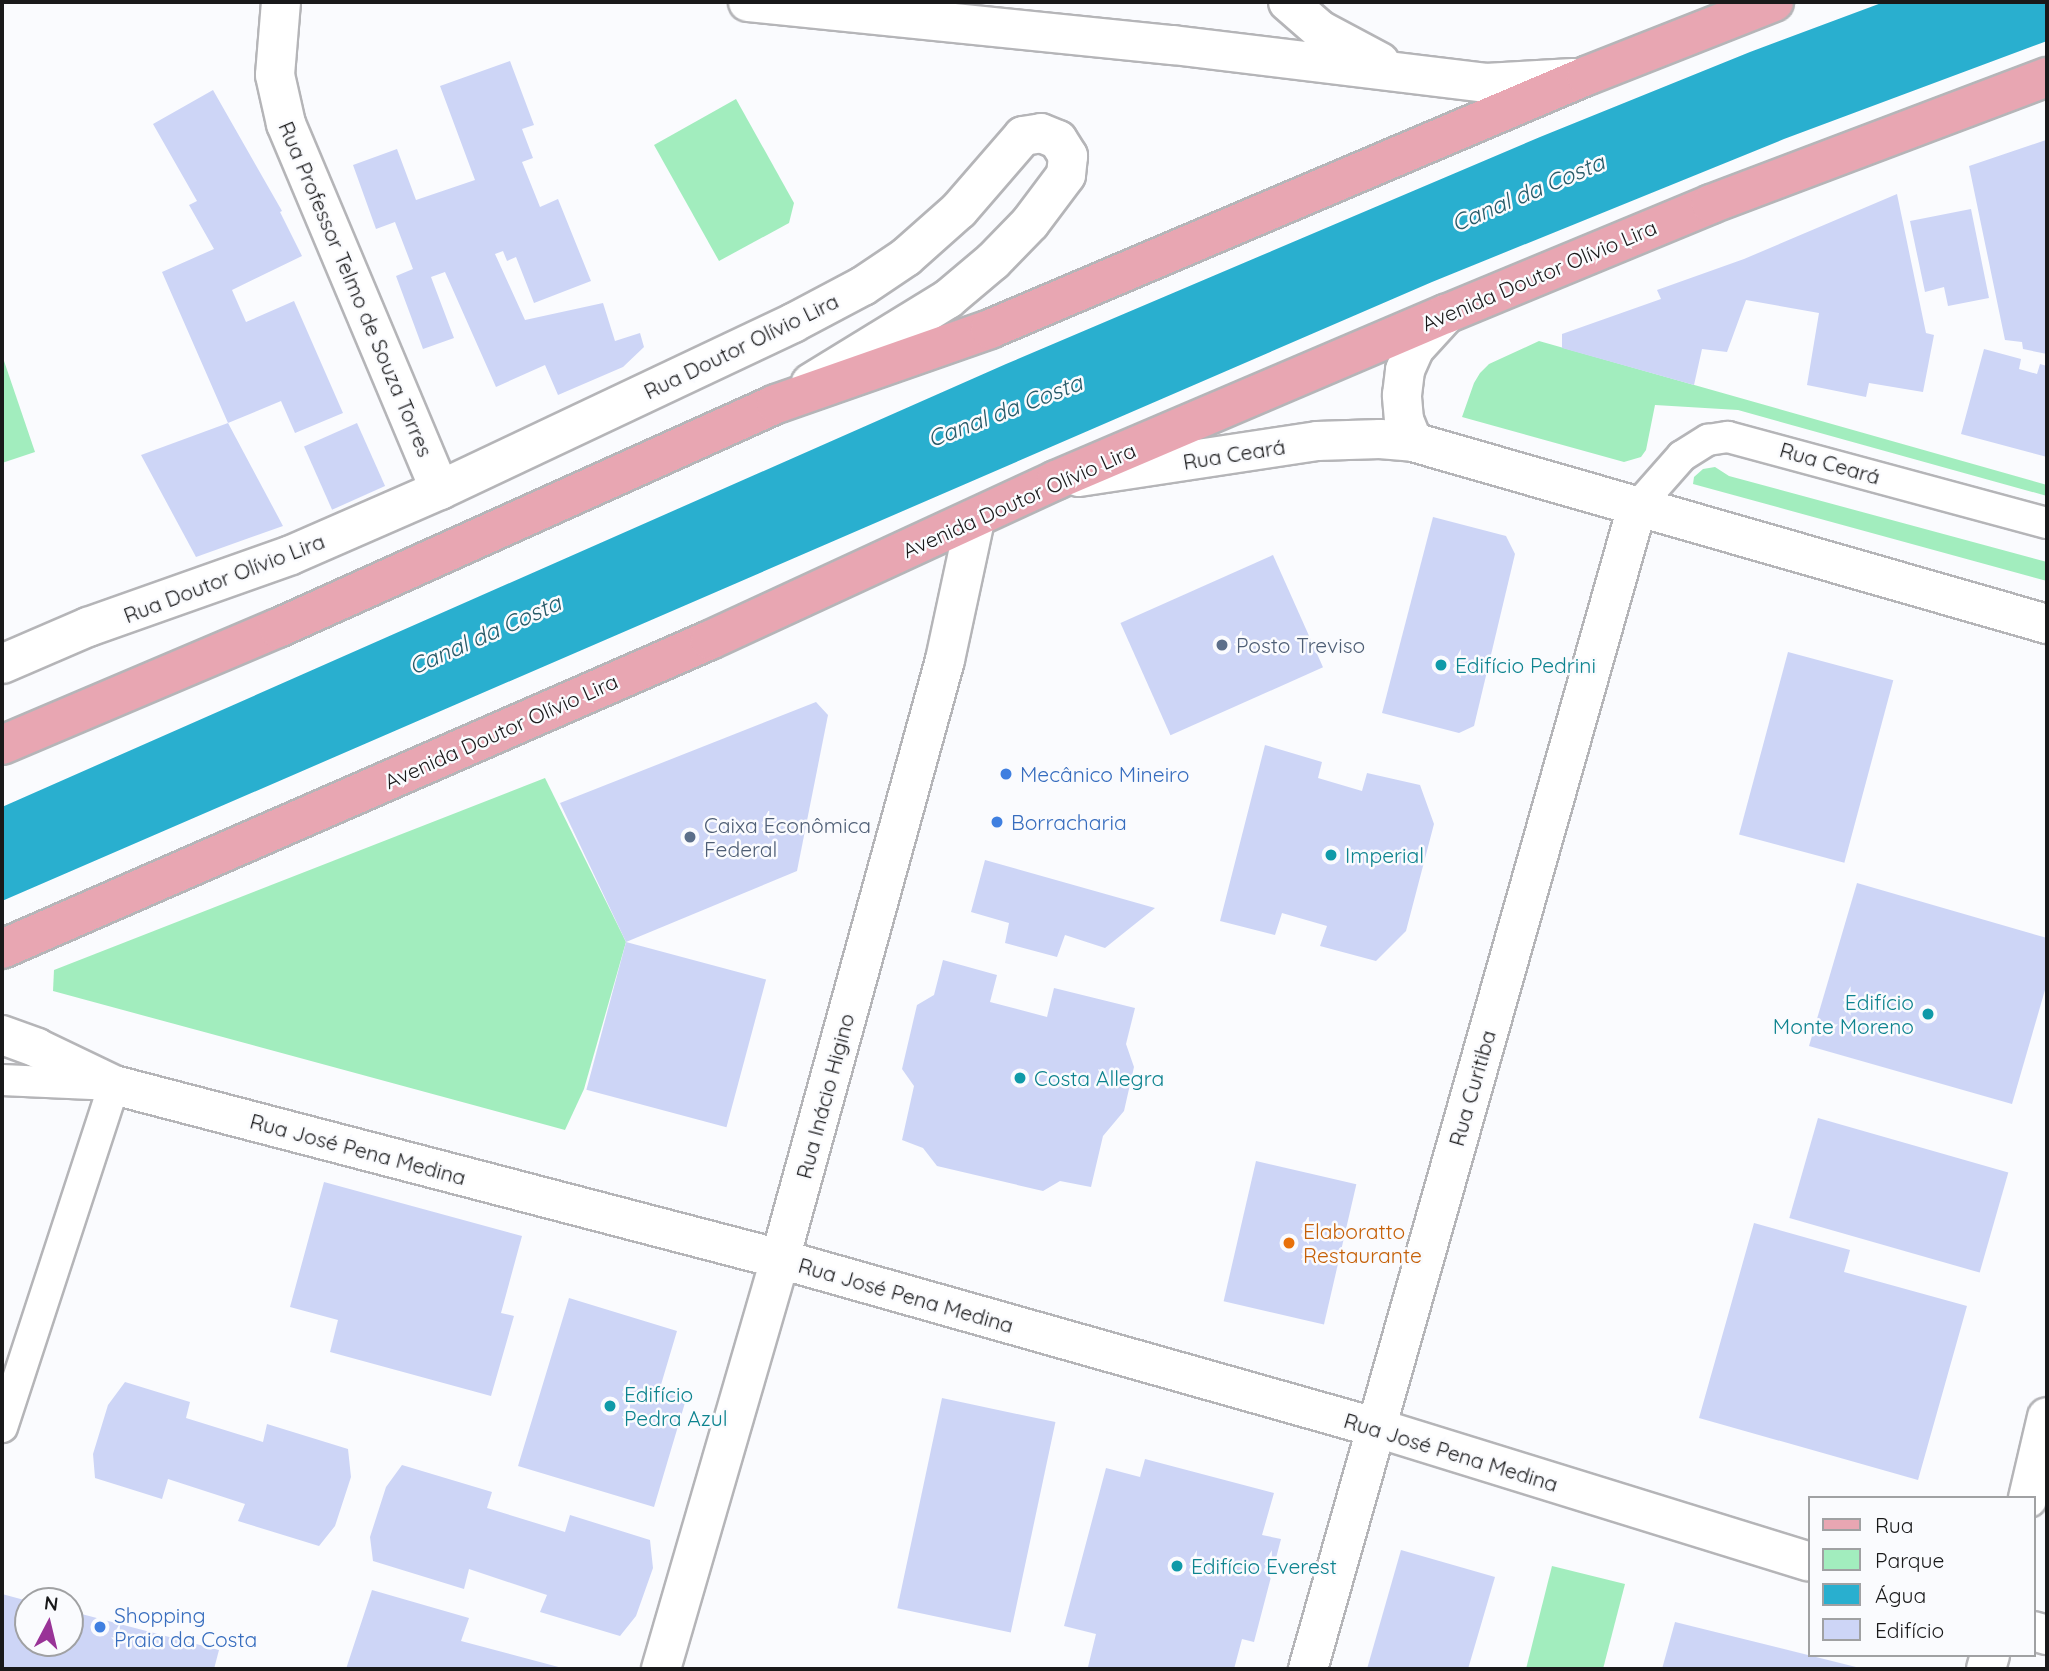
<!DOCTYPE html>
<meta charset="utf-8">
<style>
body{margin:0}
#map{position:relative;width:2049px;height:1671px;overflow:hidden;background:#fafbfe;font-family:Quicksand,sans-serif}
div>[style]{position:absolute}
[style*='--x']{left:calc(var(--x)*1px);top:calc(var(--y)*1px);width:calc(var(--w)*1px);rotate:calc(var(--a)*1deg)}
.green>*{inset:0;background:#a2edbe}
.water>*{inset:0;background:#29afcf}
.building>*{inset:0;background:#cdd5f6;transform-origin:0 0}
.roads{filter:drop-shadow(2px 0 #b5b5b8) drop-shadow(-2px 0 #b5b5b8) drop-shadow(0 2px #b5b5b8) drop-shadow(0 -2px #b5b5b8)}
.service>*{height:30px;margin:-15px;padding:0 15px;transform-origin:15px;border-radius:15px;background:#fff}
.minor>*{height:38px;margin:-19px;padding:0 19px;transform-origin:19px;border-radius:19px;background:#fff}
.tertiary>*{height:38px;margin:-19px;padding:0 19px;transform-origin:19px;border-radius:19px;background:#fff}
.primary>*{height:38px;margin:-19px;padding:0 19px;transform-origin:19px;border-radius:19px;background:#e8a6b2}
.dots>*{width:19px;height:19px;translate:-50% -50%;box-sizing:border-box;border:4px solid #fafbfe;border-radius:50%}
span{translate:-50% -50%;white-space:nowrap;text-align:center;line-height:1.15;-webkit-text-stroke:5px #fafbfe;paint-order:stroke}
.street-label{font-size:21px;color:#19191a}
.service-label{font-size:21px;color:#4e5e75}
.left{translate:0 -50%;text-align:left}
.culture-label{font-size:21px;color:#0d838f}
.right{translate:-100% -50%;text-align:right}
.shop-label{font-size:21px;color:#366cbe}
.food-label{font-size:21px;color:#c56008}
.water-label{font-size:23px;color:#285b69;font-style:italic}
.frame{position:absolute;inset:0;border:4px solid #19191a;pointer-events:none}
.legend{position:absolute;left:1808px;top:1496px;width:228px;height:161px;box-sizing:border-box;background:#fafbfe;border:2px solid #a0a1a3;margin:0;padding:9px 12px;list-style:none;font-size:21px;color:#19191a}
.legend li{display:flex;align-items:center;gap:14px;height:35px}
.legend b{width:35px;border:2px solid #a0a1a3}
.north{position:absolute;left:14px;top:1587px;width:70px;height:70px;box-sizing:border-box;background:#fafbfe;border:2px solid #a0a1a3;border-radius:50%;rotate:7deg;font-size:19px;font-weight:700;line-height:28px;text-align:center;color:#19191a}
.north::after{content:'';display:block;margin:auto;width:24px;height:32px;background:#993397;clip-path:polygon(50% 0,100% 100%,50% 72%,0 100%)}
</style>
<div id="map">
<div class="green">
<div style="clip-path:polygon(736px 99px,794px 203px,789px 223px,719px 261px,654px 145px)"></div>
<div style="clip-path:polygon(1539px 341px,2047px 485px,2047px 496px,1738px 410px,1655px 405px,1646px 450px,1641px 457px,1624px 462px,1462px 417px,1474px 383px,1480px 373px,1489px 364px)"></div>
<div style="clip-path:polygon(2px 355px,35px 452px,2px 463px)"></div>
<div style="clip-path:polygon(1715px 467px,1729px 476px,2047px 562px,2047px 581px,1693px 484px,1694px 477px,1703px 469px)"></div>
<div style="clip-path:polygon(545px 778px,626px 942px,584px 1089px,565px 1130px,53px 991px,54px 970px)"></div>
<div style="clip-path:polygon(1552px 1566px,1625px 1584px,1603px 1669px,1526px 1669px)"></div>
</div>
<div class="water">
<div style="clip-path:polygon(1884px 2px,2047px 2px,2047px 41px,1784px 139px,1432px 282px,2px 901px,2px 807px,1006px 364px,1540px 137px,1750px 52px)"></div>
</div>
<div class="building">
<div style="clip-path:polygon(510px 61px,534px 125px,522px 129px,533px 158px,522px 162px,540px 207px,558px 199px,591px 281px,534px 303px,516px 257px,507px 261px,503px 251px,495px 254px,525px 320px,603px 303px,615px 341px,640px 333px,644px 347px,623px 367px,558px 395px,545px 365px,496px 387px,445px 272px,431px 277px,454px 338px,423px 349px,396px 276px,413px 269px,395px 222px,376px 229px,353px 165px,397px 149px,416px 200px,475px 180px,440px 86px)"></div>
<div style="clip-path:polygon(213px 90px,282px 211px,280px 212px,302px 256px,232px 290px,246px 322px,294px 301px,343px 413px,295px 433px,281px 401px,228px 423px,162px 272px,214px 249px,189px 205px,197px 201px,153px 124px)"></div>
<div style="clip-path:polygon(2046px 140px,2047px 145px,2047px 354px,2023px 349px,2022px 342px,2005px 340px,1969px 166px)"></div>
<div style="clip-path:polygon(1897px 194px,1926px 333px,1934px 335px,1923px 392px,1869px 383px,1866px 397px,1807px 385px,1819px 313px,1746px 300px,1727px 352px,1702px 349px,1694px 385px,1562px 348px,1562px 334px,1661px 299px,1657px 290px,1744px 259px)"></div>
<div style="clip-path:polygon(1971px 209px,1989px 298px,1948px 306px,1944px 287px,1925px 292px,1910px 221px)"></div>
<div style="clip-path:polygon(1984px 349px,2021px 359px,2019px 369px,2037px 374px,2040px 364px,2047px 366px,2047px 457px,1961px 434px)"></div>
<div style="clip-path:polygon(228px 423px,283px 526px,196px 557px,141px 455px)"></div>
<div style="left:357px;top:423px;width:69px;height:58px;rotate:66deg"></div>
<div style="clip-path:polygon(1433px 517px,1506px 536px,1515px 554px,1474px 726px,1459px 733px,1382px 713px)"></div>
<div style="left:1273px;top:555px;width:123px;height:167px;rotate:66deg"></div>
<div style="left:1788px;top:652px;width:109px;height:189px;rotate:15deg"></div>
<div style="clip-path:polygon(816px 702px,828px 715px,797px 871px,626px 942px,560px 803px)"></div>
<div style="clip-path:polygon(1265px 745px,1322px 762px,1318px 778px,1362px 791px,1367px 773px,1420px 785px,1434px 824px,1406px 931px,1376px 961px,1320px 946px,1327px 926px,1282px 913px,1275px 935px,1220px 921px)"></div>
<div style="clip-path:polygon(985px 860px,1155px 908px,1105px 948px,1065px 935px,1057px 957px,1005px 943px,1009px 923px,971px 912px)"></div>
<div style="clip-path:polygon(1857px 883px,2047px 938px,2047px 983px,2012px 1104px,1809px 1046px)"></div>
<div style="left:626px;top:942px;width:145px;height:153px;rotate:15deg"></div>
<div style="clip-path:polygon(943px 960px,997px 975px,990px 1002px,1047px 1017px,1054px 988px,1135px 1008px,1126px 1044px,1134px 1067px,1124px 1111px,1103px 1136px,1091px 1187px,1060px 1181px,1043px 1191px,937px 1166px,923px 1148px,902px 1140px,914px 1086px,902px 1069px,917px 1005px,934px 995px)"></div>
<div style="left:1818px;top:1118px;width:198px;height:104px;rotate:16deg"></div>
<div style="left:1256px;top:1161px;width:103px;height:144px;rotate:13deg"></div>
<div style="clip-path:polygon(324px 1182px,522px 1236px,501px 1313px,514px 1316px,491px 1396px,330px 1352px,338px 1320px,290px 1307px)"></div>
<div style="clip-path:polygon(1754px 1223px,1850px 1250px,1844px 1272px,1967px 1306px,1918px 1480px,1699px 1418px)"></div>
<div style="clip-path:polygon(569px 1298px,677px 1331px,660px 1388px,687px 1396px,654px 1507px,518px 1466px)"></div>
<div style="clip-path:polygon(125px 1382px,190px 1402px,186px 1418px,263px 1442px,267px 1424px,348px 1449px,351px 1477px,335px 1526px,319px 1546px,238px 1521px,245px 1504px,168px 1479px,162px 1499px,95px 1478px,93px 1454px,108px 1405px)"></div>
<div style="left:942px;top:1398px;width:116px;height:215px;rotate:12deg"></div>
<div style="clip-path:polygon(1145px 1459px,1274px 1493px,1262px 1535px,1281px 1539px,1254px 1642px,1242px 1639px,1234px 1669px,1098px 1669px,1088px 1667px,1096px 1634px,1064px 1626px,1106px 1468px,1140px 1477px)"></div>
<div style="clip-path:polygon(402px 1465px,492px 1492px,487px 1508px,565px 1532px,570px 1515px,650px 1540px,653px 1568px,636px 1616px,620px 1636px,540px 1612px,547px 1595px,469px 1569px,464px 1589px,373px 1561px,370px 1537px,386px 1487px)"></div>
<div style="clip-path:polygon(1401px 1550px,1495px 1577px,1468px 1669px,1367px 1669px)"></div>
<div style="clip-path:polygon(372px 1590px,469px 1618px,461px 1641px,566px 1669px,346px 1669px)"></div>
<div style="clip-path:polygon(2px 1594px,28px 1601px,28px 1643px,70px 1643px,70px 1611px,219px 1650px,214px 1669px,2px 1669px)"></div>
<div style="clip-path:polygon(1675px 1622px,1860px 1668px,1860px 1669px,1662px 1669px)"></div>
</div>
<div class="roads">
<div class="service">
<div style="--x:1637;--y:507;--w:68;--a:-48.6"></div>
<div style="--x:1682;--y:456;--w:31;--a:-32"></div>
<div style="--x:1708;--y:440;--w:20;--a:-9"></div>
<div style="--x:1728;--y:437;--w:330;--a:15.1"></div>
<div style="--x:2;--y:1080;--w:112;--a:2.6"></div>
<div style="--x:114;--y:1085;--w:360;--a:108.1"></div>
</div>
<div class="minor">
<div style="--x:281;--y:2;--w:73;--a:94.7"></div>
<div style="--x:275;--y:75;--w:50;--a:77.3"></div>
<div style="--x:286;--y:124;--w:397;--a:67.2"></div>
<div style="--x:1413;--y:442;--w:24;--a:-112"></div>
<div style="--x:1404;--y:420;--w:25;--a:-95"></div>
<div style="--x:1402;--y:395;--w:25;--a:-83"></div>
<div style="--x:1405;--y:370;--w:24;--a:-66"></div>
<div style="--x:1415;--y:348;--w:46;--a:-47.6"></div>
<div style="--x:1079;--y:477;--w:241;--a:-8.6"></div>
<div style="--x:1317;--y:441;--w:63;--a:-1.8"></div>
<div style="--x:1380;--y:439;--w:33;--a:5"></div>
<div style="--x:1413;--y:442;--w:660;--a:16.02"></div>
<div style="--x:2;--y:664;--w:94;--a:-23.3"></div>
<div style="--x:88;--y:627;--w:215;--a:-19.5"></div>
<div style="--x:291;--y:555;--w:163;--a:-23.6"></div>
<div style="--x:440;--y:490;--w:391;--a:-25.3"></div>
<div style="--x:793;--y:323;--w:79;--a:-27.9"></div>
<div style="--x:863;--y:286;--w:52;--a:-34"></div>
<div style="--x:906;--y:257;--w:71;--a:-41.6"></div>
<div style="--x:959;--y:210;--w:98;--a:-49.1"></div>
<div style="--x:1023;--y:136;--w:18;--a:-9"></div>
<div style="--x:1041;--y:133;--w:18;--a:22"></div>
<div style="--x:1058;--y:140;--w:19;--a:58"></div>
<div style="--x:1068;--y:156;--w:19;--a:96"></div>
<div style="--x:1066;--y:175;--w:60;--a:126.9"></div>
<div style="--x:1030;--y:223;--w:53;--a:134.2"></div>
<div style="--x:993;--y:261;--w:59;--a:139.8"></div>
<div style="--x:948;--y:299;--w:161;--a:148.5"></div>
<div style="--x:2028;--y:1498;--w:83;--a:-76.8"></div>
<div style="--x:661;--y:1669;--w:427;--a:-73.8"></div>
<div style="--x:780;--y:1259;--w:621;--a:-74.6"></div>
<div style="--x:945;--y:660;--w:143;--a:-77.9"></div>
<div style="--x:1308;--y:1669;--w:1208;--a:-74.19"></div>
<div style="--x:1986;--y:1669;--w:15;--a:-74"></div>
</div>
<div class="tertiary">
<div style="--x:748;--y:2;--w:427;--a:5.8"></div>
<div style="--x:1173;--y:45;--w:315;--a:6.9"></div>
<div style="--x:1486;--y:83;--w:87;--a:-3.3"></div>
<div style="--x:1288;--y:2;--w:43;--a:41.2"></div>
<div style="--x:1320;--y:30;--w:68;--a:28.1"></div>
<div style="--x:2;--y:1035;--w:37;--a:20"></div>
<div style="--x:37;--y:1048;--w:85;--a:25.7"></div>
<div style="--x:114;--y:1085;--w:688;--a:14.64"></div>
<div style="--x:780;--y:1259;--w:617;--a:15.79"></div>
<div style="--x:1374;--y:1427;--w:455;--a:17.2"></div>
<div style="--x:2033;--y:1631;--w:15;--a:16"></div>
</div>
<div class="primary">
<div style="--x:2;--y:745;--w:300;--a:-23"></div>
<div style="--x:278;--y:628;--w:546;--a:-24.22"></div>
<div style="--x:776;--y:404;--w:227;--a:-19.3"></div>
<div style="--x:990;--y:329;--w:647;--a:-23"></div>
<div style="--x:1586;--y:76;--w:202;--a:-21.5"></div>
<div style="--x:2;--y:949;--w:772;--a:-23.58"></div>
<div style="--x:710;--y:640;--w:381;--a:-24.8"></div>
<div style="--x:1056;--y:480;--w:424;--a:-23.1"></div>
<div style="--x:1446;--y:314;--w:287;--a:-22.5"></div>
<div style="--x:1711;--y:204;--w:359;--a:-20.7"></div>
</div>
</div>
<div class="dots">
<div style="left:1222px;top:645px;background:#5c6f8a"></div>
<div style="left:1441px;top:665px;background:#0f9aa8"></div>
<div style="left:1006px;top:774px;background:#3f7fe0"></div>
<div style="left:997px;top:822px;background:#3f7fe0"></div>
<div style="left:690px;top:837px;background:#5c6f8a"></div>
<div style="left:1331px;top:855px;background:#0f9aa8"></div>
<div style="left:1928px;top:1014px;background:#0f9aa8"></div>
<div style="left:1020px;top:1078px;background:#0f9aa8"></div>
<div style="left:1289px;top:1243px;background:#e8710a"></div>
<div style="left:610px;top:1406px;background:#0f9aa8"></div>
<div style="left:1177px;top:1566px;background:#0f9aa8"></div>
<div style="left:100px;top:1627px;background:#3f7fe0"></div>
</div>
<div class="street-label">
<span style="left:1539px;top:275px;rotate:-23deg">Avenida Doutor Olívio Lira</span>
<span style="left:356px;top:289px;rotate:67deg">Rua Professor Telmo de Souza Torres</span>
<span style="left:741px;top:346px;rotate:-26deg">Rua Doutor Olívio Lira</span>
<span style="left:1234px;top:454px;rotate:-9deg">Rua Ceará</span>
<span style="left:1830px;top:463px;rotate:16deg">Rua Ceará</span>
<span style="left:1019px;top:500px;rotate:-24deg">Avenida Doutor Olívio Lira</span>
<span style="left:224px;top:578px;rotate:-21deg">Rua Doutor Olívio Lira</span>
<span style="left:501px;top:731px;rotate:-24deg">Avenida Doutor Olívio Lira</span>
<span style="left:1472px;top:1088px;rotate:-74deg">Rua Curitiba</span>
<span style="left:825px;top:1096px;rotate:-75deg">Rua Inácio Higino</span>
<span style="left:358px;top:1149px;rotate:15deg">Rua José Pena Medina</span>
<span style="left:906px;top:1295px;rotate:16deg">Rua José Pena Medina</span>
<span style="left:1451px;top:1452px;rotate:17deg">Rua José Pena Medina</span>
</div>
<div class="service-label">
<span class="left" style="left:1236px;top:645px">Posto Treviso</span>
<span class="left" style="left:704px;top:837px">Caixa Econômica<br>Federal</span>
</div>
<div class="culture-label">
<span class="left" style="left:1455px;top:665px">Edifício Pedrini</span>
<span class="left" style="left:1345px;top:855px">Imperial</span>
<span class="right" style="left:1914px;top:1014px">Edifício<br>Monte Moreno</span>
<span class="left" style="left:1034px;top:1078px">Costa Allegra</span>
<span class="left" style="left:624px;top:1406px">Edifício<br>Pedra Azul</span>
<span class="left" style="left:1191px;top:1566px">Edifício Everest</span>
</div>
<div class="shop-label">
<span class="left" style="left:1020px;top:774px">Mecânico Mineiro</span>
<span class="left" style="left:1011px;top:822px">Borracharia</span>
<span class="left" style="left:114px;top:1627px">Shopping<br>Praia da Costa</span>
</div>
<div class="food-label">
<span class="left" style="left:1303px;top:1243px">Elaboratto<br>Restaurante</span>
</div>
<div class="water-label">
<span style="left:1528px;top:193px;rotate:-23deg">Canal da Costa</span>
<span style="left:1005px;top:411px;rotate:-21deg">Canal da Costa</span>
<span style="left:485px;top:635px;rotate:-24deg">Canal da Costa</span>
</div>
<div class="frame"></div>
<ul class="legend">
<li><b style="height:9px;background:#e8a6b2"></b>Rua</li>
<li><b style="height:19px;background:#a2edbe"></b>Parque</li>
<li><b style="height:19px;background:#29afcf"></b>Água</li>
<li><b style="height:19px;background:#cdd5f6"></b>Edifício</li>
</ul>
<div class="north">N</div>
</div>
